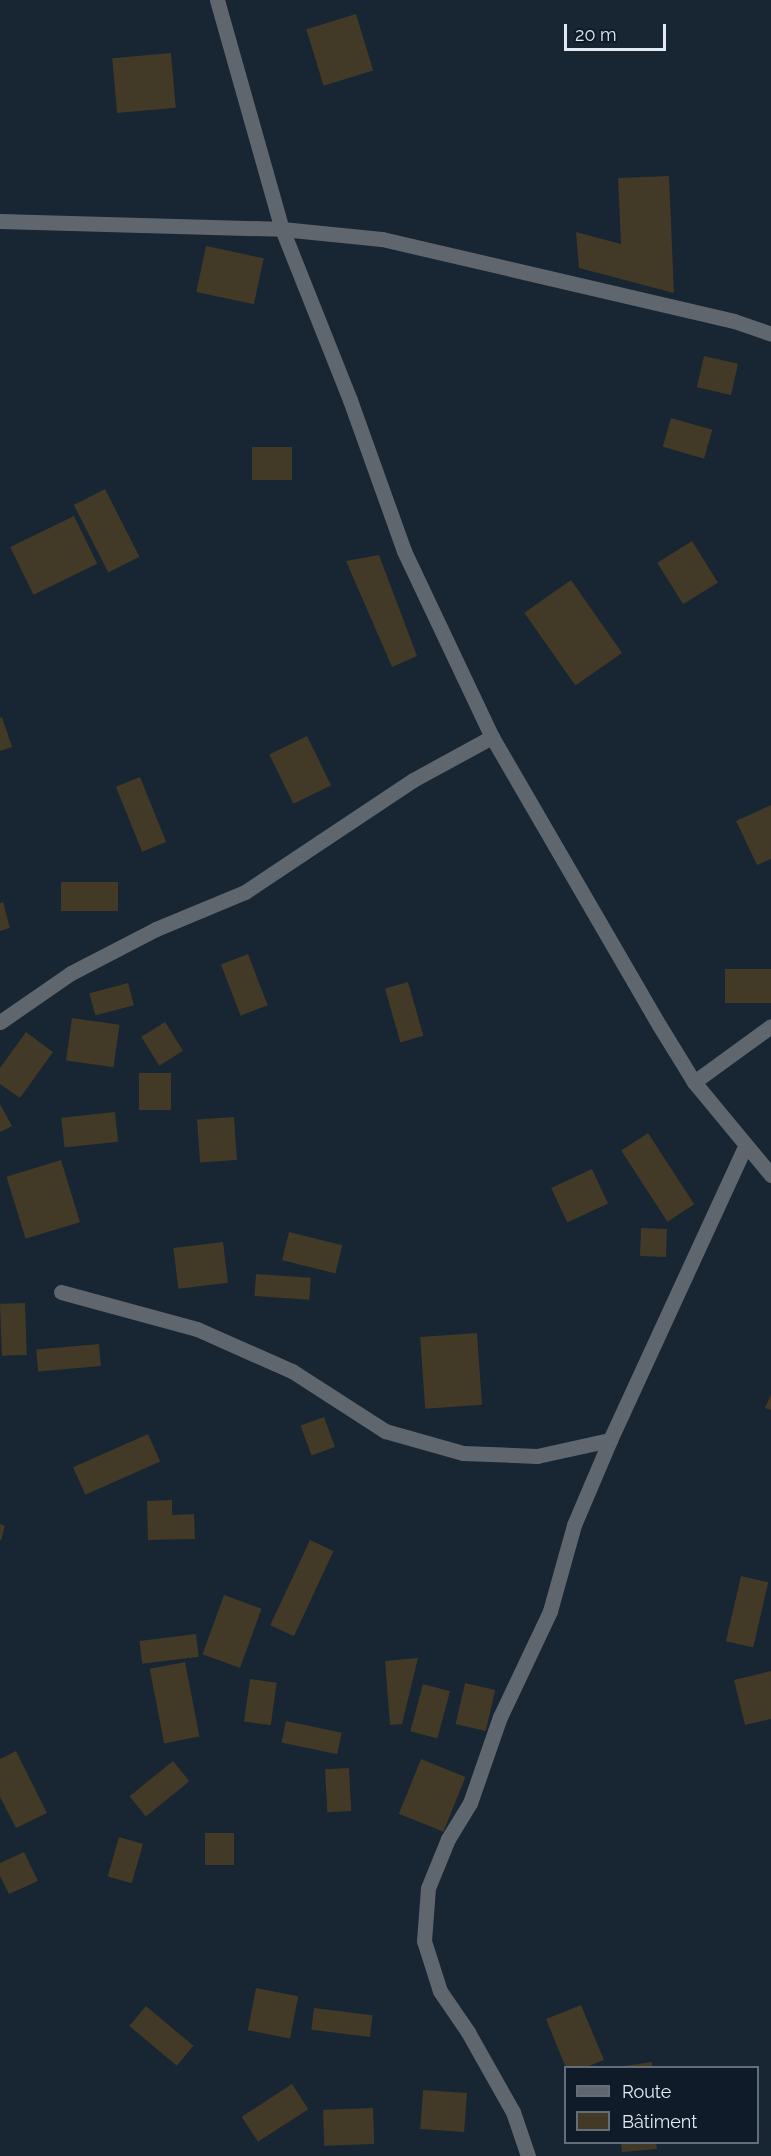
<!DOCTYPE html>
<meta charset="utf-8">
<style>
body{margin:0}
#map{position:relative;width:771px;height:2156px;overflow:hidden;background:#182532;font-family:Raleway,sans-serif}
div>[style]{position:absolute}
[style*='--x']{left:calc(var(--x)*1px);top:calc(var(--y)*1px);width:calc(var(--w)*1px);rotate:calc(var(--a)*1deg)}
.building>*{inset:0;background:#423927;transform-origin:0 0}
.minor>*{height:15px;margin:-7.5px;padding:0 7.5px;transform-origin:7.5px;border-radius:7.5px;background:#60666e}
span{translate:-50% -50%;white-space:nowrap;text-align:center;line-height:1.15;-webkit-text-stroke:5px #0f1b28;paint-order:stroke}
.legend{position:absolute;left:564px;top:2066px;width:195px;height:78px;box-sizing:border-box;background:#0f1b28;border:2px solid #636e79;margin:0;padding:8px 10px;list-style:none;font-size:18px;color:#e1eaf3}
.legend li{display:flex;align-items:center;gap:12px;height:30px}
.legend b{width:30px;border:2px solid #636e79}
.scale{position:absolute;left:564px;top:24px;width:102px;height:27px;box-sizing:border-box;border:3px solid #e1eaf3;border-top:0;padding-left:8px;font-size:18px;line-height:21px;white-space:nowrap;color:#e1eaf3;-webkit-text-stroke:4px #0f1b28;paint-order:stroke}
</style>
<div id="map">
<div class="building">
<div style="left:356px;top:14px;width:59px;height:52px;rotate:73deg"></div>
<div style="left:171px;top:53px;width:55px;height:59px;rotate:85deg"></div>
<div style="clip-path:polygon(669px 176px,674px 293px,579px 268px,576px 232px,621px 244px,618px 178px)"></div>
<div style="left:206px;top:246px;width:59px;height:47px;rotate:12deg"></div>
<div style="left:704px;top:356px;width:35px;height:32px;rotate:13deg"></div>
<div style="left:671px;top:418px;width:43px;height:30px;rotate:16deg"></div>
<div style="left:252px;top:447px;width:40px;height:33px"></div>
<div style="left:105px;top:489px;width:76px;height:35px;rotate:63deg"></div>
<div style="left:74px;top:516px;width:53px;height:71px;rotate:64deg"></div>
<div style="left:692px;top:541px;width:49px;height:41px;rotate:58deg"></div>
<div style="clip-path:polygon(379px 555px,417px 656px,392px 667px,346px 561px)"></div>
<div style="left:571px;top:580px;width:89px;height:57px;rotate:55deg"></div>
<div style="clip-path:polygon(2px 717px,12px 747px,0 751px,0 718px)"></div>
<div style="left:307px;top:736px;width:55px;height:42px;rotate:64deg"></div>
<div style="left:140px;top:777px;width:70px;height:26px;rotate:68deg"></div>
<div style="clip-path:polygon(771px 805px,771px 859px,757px 865px,736px 821px)"></div>
<div style="left:61px;top:882px;width:57px;height:29px"></div>
<div style="clip-path:polygon(3px 902px,10px 928px,0 931px,0 903px)"></div>
<div style="left:248px;top:954px;width:55px;height:29px;rotate:69deg"></div>
<div style="left:771px;top:969px;width:34px;height:46px;rotate:90deg"></div>
<div style="left:408px;top:982px;width:56px;height:24px;rotate:74deg"></div>
<div style="left:128px;top:983px;width:23px;height:40px;rotate:75deg"></div>
<div style="left:72px;top:1018px;width:48px;height:43px;rotate:8deg"></div>
<div style="left:165px;top:1022px;width:34px;height:28px;rotate:58deg"></div>
<div style="clip-path:polygon(26px 1032px,53px 1052px,20px 1098px,0 1084px,0 1068px)"></div>
<div style="left:139px;top:1073px;width:32px;height:37px"></div>
<div style="clip-path:polygon(0 1104px,12px 1126px,0 1132px)"></div>
<div style="left:115px;top:1112px;width:30px;height:54px;rotate:84deg"></div>
<div style="left:234px;top:1117px;width:43px;height:37px;rotate:86deg"></div>
<div style="left:648px;top:1133px;width:85px;height:32px;rotate:57deg"></div>
<div style="left:61px;top:1160px;width:65px;height:57px;rotate:73deg"></div>
<div style="left:592px;top:1169px;width:38px;height:45px;rotate:65deg"></div>
<div style="left:641px;top:1228px;width:26px;height:28px;rotate:2deg"></div>
<div style="left:289px;top:1232px;width:55px;height:29px;rotate:14deg"></div>
<div style="left:223px;top:1242px;width:41px;height:50px;rotate:83deg"></div>
<div style="left:256px;top:1274px;width:55px;height:22px;rotate:4deg"></div>
<div style="left:25px;top:1303px;width:52px;height:25px;rotate:88deg"></div>
<div style="left:477px;top:1333px;width:72px;height:57px;rotate:86deg"></div>
<div style="left:99px;top:1344px;width:22px;height:63px;rotate:85deg"></div>
<div style="clip-path:polygon(771px 1395px,771px 1410px,765px 1408px)"></div>
<div style="left:324px;top:1417px;width:32px;height:25px;rotate:70deg"></div>
<div style="left:148px;top:1434px;width:30px;height:82px;rotate:66deg"></div>
<div style="clip-path:polygon(172px 1500px,172px 1515px,194px 1514px,195px 1539px,148px 1540px,147px 1501px)"></div>
<div style="clip-path:polygon(0 1524px,5px 1526px,1px 1540px,0 1540px)"></div>
<div style="left:310px;top:1540px;width:26px;height:94px;rotate:25deg"></div>
<div style="left:741px;top:1576px;width:28px;height:67px;rotate:13deg"></div>
<div style="left:224px;top:1595px;width:40px;height:63px;rotate:20deg"></div>
<div style="left:196px;top:1634px;width:23px;height:57px;rotate:83deg"></div>
<div style="clip-path:polygon(418px 1658px,402px 1724px,390px 1725px,385px 1661px)"></div>
<div style="left:185px;top:1662px;width:76px;height:36px;rotate:79deg"></div>
<div style="clip-path:polygon(771px 1671px,771px 1719px,745px 1725px,734px 1680px)"></div>
<div style="left:250px;top:1679px;width:27px;height:43px;rotate:8deg"></div>
<div style="left:465px;top:1683px;width:31px;height:42px;rotate:13deg"></div>
<div style="left:423px;top:1684px;width:28px;height:49px;rotate:15deg"></div>
<div style="left:286px;top:1721px;width:57px;height:22px;rotate:12deg"></div>
<div style="clip-path:polygon(16px 1751px,47px 1813px,16px 1828px,0 1797px,0 1759px)"></div>
<div style="left:421px;top:1759px;width:48px;height:59px;rotate:22deg"></div>
<div style="left:173px;top:1761px;width:26px;height:56px;rotate:51deg"></div>
<div style="left:349px;top:1768px;width:43px;height:24px;rotate:87deg"></div>
<div style="left:205px;top:1833px;width:29px;height:32px"></div>
<div style="left:119px;top:1837px;width:25px;height:41px;rotate:16deg"></div>
<div style="clip-path:polygon(24px 1852px,38px 1881px,9px 1894px,0 1876px,0 1863px)"></div>
<div style="left:256px;top:1988px;width:43px;height:43px;rotate:11deg"></div>
<div style="clip-path:polygon(581px 2005px,604px 2060px,584px 2068px,566px 2068px,546px 2019px)"></div>
<div style="left:146px;top:2006px;width:62px;height:26px;rotate:40deg"></div>
<div style="left:314px;top:2008px;width:59px;height:22px;rotate:7deg"></div>
<div style="clip-path:polygon(652px 2062px,652px 2068px,623px 2068px,623px 2066px)"></div>
<div style="left:292px;top:2084px;width:30px;height:60px;rotate:57deg"></div>
<div style="left:423px;top:2090px;width:44px;height:39px;rotate:4deg"></div>
<div style="left:373px;top:2108px;width:36px;height:50px;rotate:88deg"></div>
<div style="clip-path:polygon(621px 2142px,656px 2142px,657px 2149px,622px 2152px)"></div>
</div>
<div class="minor">
<div style="--x:217;--y:0;--w:238;--a:74.2"></div>
<div style="--x:282;--y:229;--w:184;--a:68.3"></div>
<div style="--x:350;--y:400;--w:160;--a:70.3"></div>
<div style="--x:404;--y:551;--w:206;--a:64.7"></div>
<div style="--x:492;--y:737;--w:333;--a:59.9"></div>
<div style="--x:659;--y:1025;--w:67;--a:58.4"></div>
<div style="--x:694;--y:1082;--w:121;--a:50.4"></div>
<div style="--x:0;--y:221;--w:282;--a:1.6"></div>
<div style="--x:282;--y:229;--w:100;--a:5.7"></div>
<div style="--x:382;--y:239;--w:361;--a:13.1"></div>
<div style="--x:734;--y:321;--w:39;--a:19"></div>
<div style="--x:0;--y:1022;--w:86;--a:-34.6"></div>
<div style="--x:71;--y:973;--w:96;--a:-27.4"></div>
<div style="--x:156;--y:929;--w:96;--a:-22.6"></div>
<div style="--x:245;--y:892;--w:202;--a:-33.7"></div>
<div style="--x:413;--y:780;--w:90;--a:-28.6"></div>
<div style="--x:694;--y:1082;--w:95;--a:-36"></div>
<div style="--x:61;--y:1292;--w:141;--a:15.2"></div>
<div style="--x:197;--y:1329;--w:104;--a:23.9"></div>
<div style="--x:292;--y:1371;--w:111;--a:32.8"></div>
<div style="--x:385;--y:1431;--w:81;--a:15.8"></div>
<div style="--x:463;--y:1453;--w:74;--a:2.3"></div>
<div style="--x:537;--y:1456;--w:75;--a:-12.4"></div>
<div style="--x:528;--y:2156;--w:46;--a:-108.8"></div>
<div style="--x:513;--y:2112;--w:92;--a:-119.4"></div>
<div style="--x:468;--y:2032;--w:50;--a:-124.3"></div>
<div style="--x:440;--y:1991;--w:52;--a:-107.7"></div>
<div style="--x:424;--y:1941;--w:53;--a:-85.7"></div>
<div style="--x:428;--y:1888;--w:53;--a:-67.8"></div>
<div style="--x:448;--y:1839;--w:42;--a:-58.6"></div>
<div style="--x:470;--y:1803;--w:91;--a:-70.8"></div>
<div style="--x:500;--y:1717;--w:117;--a:-64.7"></div>
<div style="--x:550;--y:1611;--w:89;--a:-74.4"></div>
<div style="--x:574;--y:1525;--w:92;--a:-67"></div>
<div style="--x:610;--y:1440;--w:323;--a:-65.3"></div>
</div>
<ul class="legend">
<li><b style="height:8px;background:#60666e"></b>Route</li>
<li><b style="height:16px;background:#423927"></b>Bâtiment</li>
</ul>
<div class="scale">20 m</div>
</div>
